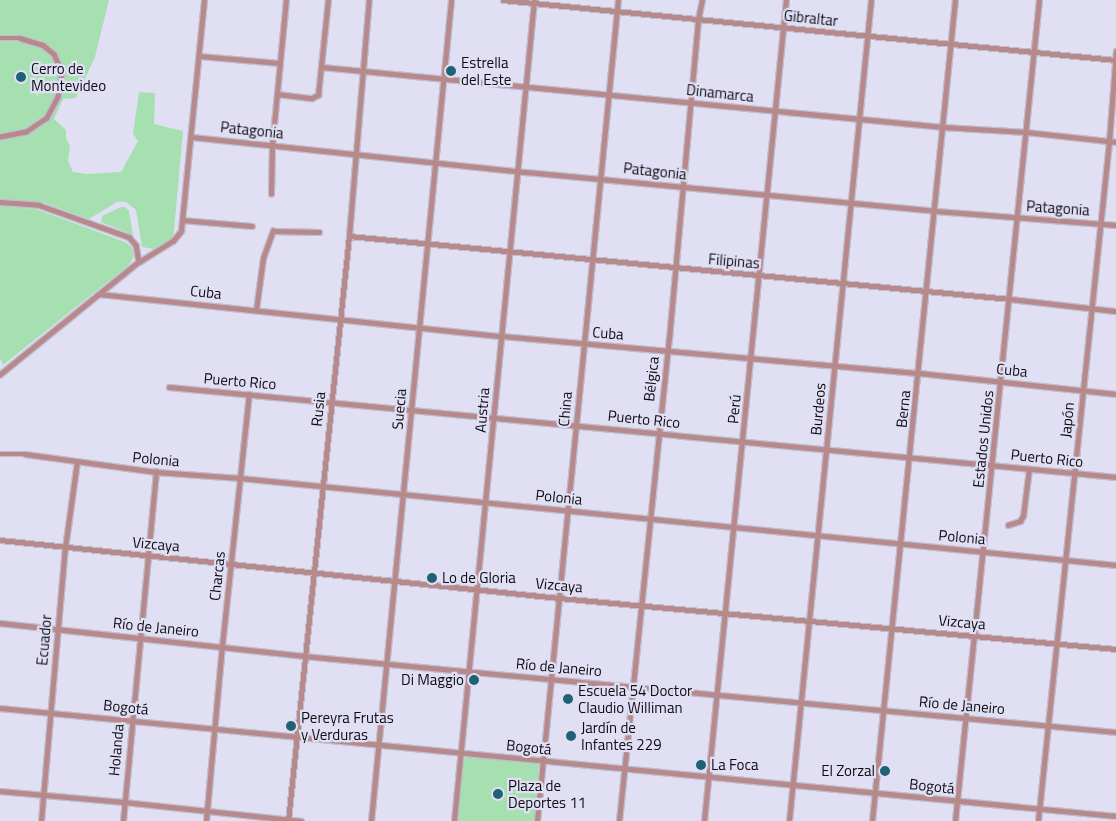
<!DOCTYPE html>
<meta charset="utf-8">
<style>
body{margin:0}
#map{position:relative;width:1116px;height:821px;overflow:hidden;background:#e1dff4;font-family:"Titillium Web",sans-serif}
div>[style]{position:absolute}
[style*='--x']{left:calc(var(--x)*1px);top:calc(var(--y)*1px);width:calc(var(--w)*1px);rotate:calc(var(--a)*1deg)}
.green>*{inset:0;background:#a6e0b1}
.roads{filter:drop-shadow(1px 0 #bfbdd0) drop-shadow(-1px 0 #bfbdd0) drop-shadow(0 1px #bfbdd0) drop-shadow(0 -1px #bfbdd0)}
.street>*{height:4.5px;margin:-2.25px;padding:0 2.25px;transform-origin:2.25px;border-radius:2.25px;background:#b7898b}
.dots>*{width:14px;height:14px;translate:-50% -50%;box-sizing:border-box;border:2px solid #e1dff4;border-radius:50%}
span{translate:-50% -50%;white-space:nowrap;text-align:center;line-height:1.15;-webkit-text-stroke:4.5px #e1dff4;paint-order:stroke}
.street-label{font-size:15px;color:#0d0c13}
.poi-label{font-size:15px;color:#0d0c13}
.left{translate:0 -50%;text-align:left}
.right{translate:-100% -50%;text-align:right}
</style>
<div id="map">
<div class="green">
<div style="clip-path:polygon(0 0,109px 0,95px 57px,76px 98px,63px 99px,54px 119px,66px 130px,66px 138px,70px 146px,68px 161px,73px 172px,87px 174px,121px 172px,138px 141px,133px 134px,139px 92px,155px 93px,154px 124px,183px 131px,173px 242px,154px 249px,142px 247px,136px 210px,126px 202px,117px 202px,89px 219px,42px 202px,0 199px,0 139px,30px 133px,47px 122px,59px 100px,64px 74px,57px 54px,45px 42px,24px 36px,0 36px)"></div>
<div style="clip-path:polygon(21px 39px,40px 45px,54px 57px,59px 77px,56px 100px,43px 121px,21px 131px,0 135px,0 40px)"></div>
<div style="clip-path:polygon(0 206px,36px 209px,125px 242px,132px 247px,134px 256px,129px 265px,3px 365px,0 358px)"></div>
<div style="clip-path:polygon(121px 207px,125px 207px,129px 211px,133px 235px,101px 222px,102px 216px)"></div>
<div style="clip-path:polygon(467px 756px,538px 763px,539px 766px,534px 821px,456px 821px,462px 761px)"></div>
</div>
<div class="roads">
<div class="street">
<div style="--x:503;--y:0;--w:616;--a:5.59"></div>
<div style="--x:0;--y:38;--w:20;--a:0"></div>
<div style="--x:20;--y:38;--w:24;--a:17"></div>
<div style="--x:43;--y:45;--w:14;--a:39"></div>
<div style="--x:54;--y:54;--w:20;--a:66"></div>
<div style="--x:62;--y:72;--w:25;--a:99"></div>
<div style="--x:58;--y:97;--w:24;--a:118"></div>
<div style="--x:47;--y:118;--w:25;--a:146"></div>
<div style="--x:26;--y:132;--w:26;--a:169"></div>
<div style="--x:199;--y:56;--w:81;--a:4.9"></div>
<div style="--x:322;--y:67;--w:624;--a:5.52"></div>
<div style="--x:943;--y:127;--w:83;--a:3.4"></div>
<div style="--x:1026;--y:132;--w:91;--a:6.3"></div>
<div style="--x:277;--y:94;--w:35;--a:7"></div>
<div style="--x:312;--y:98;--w:7;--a:-27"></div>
<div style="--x:318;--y:95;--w:96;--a:-84"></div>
<div style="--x:192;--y:137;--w:336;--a:6"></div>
<div style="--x:526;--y:172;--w:411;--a:5.4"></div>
<div style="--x:935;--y:211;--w:182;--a:4.4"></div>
<div style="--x:271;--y:194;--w:49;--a:-88.8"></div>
<div style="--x:272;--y:145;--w:146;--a:-84.5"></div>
<div style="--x:0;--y:202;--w:39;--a:4"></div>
<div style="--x:39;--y:205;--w:96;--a:19.6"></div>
<div style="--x:129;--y:237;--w:11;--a:49"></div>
<div style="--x:136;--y:245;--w:17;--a:80"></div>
<div style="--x:139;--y:262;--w:179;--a:140.9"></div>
<div style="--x:182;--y:220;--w:70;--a:4.9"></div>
<div style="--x:349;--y:236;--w:664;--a:5.44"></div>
<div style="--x:1010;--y:299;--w:107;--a:6.5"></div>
<div style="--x:139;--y:262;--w:40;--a:-32"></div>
<div style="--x:173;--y:241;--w:13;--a:-51"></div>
<div style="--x:181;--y:231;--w:232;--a:-84.3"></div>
<div style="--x:99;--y:294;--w:404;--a:6"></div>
<div style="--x:501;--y:336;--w:420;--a:5.1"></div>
<div style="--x:919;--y:373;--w:198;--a:6.1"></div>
<div style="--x:256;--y:310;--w:52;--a:-82.3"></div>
<div style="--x:263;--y:258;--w:29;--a:-70"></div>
<div style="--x:273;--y:231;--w:46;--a:1.2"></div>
<div style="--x:169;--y:387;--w:951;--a:5.43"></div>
<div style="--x:0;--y:454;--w:25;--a:0"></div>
<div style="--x:25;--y:454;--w:132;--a:7.8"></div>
<div style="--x:156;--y:472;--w:84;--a:4.1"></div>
<div style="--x:240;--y:478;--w:880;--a:5.67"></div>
<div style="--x:1008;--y:525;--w:13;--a:-18"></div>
<div style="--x:1020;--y:521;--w:6;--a:-59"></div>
<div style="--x:1023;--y:516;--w:47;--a:-82.7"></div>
<div style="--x:0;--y:540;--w:562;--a:5.92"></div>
<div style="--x:559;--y:598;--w:559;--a:5.23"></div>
<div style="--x:0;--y:623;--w:306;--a:6.2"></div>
<div style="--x:304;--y:656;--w:816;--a:5.35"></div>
<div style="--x:0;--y:708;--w:1121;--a:5.53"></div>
<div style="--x:0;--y:791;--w:124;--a:5.1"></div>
<div style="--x:124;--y:802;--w:178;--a:6.1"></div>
<div style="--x:41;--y:821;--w:274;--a:-85"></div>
<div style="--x:65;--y:548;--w:87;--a:-82.1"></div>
<div style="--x:123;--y:821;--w:351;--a:-84.6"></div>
<div style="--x:206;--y:821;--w:176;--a:-84.8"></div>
<div style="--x:222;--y:646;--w:253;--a:-83.9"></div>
<div style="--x:288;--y:821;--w:588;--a:-84.05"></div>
<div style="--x:349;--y:236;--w:237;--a:-85.2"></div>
<div style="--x:371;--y:821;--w:825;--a:-84.43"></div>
<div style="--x:454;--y:821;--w:825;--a:-84.43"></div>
<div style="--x:537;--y:821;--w:825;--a:-84.37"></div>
<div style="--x:619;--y:821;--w:485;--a:-84.1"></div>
<div style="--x:669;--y:339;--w:321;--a:-84.8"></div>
<div style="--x:698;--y:19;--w:19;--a:-78"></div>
<div style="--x:704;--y:821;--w:825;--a:-84.3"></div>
<div style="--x:789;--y:821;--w:825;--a:-84.3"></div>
<div style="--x:872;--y:821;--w:825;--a:-84.23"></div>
<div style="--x:955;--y:821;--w:825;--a:-84.16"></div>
<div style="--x:1038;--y:821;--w:683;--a:-84.03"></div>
<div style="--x:1109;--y:142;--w:91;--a:-85.6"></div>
</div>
</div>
<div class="dots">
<div style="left:451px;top:71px;background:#1f6275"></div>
<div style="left:21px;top:77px;background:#1f6275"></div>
<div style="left:432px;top:578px;background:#1f6275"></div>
<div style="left:474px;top:680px;background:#1f6275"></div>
<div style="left:568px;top:699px;background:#1f6275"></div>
<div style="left:291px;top:726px;background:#1f6275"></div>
<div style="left:571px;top:736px;background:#1f6275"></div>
<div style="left:701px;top:765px;background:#1f6275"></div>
<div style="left:885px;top:771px;background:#1f6275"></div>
<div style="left:498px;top:794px;background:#1f6275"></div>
</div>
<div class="street-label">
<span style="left:811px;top:18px;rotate:6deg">Gibraltar</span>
<span style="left:720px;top:93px;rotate:6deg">Dinamarca</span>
<span style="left:252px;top:130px;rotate:6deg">Patagonia</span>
<span style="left:655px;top:171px;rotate:6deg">Patagonia</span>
<span style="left:1058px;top:208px;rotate:4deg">Patagonia</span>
<span style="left:734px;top:261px;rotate:5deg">Filipinas</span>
<span style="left:206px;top:292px;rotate:6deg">Cuba</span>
<span style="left:608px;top:333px;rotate:4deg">Cuba</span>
<span style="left:1012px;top:370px;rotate:6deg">Cuba</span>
<span style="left:651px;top:379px;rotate:-84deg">Bélgica</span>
<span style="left:240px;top:381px;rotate:5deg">Puerto Rico</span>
<span style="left:318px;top:409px;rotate:-84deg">Rusia</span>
<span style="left:399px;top:409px;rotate:-85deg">Suecia</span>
<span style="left:565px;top:409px;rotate:-85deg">China</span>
<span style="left:734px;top:409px;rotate:-85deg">Perú</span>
<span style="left:818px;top:409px;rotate:-85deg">Burdeos</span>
<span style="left:903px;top:409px;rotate:-84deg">Berna</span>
<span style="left:482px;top:410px;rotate:-85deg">Austria</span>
<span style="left:644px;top:419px;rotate:6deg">Puerto Rico</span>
<span style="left:1067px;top:420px;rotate:-84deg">Japón</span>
<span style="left:983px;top:439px;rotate:-84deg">Estados Unidos</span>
<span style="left:1047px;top:458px;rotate:6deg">Puerto Rico</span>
<span style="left:156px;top:459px;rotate:5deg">Polonia</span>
<span style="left:559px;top:497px;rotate:6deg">Polonia</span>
<span style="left:962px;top:537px;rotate:5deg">Polonia</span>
<span style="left:156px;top:544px;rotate:5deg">Vizcaya</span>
<span style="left:217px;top:576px;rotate:-84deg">Charcas</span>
<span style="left:559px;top:585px;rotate:5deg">Vizcaya</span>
<span style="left:962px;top:622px;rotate:5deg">Vizcaya</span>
<span style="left:156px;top:627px;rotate:6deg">Río de Janeiro</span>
<span style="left:44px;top:640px;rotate:-85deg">Ecuador</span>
<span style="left:559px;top:667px;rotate:5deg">Río de Janeiro</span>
<span style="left:962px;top:705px;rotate:5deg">Río de Janeiro</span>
<span style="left:126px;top:707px;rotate:6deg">Bogotá</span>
<span style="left:529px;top:747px;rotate:6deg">Bogotá</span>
<span style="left:116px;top:750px;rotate:-85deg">Holanda</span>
<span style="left:932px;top:786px;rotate:6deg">Bogotá</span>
</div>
<div class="poi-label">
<span class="left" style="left:461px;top:71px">Estrella<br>del Este</span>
<span class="left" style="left:31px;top:77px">Cerro de<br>Montevideo</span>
<span class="left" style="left:442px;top:578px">Lo de Gloria</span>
<span class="right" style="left:464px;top:680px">Di Maggio</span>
<span class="left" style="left:578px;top:699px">Escuela 54 Doctor<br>Claudio Williman</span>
<span class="left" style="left:301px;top:726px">Pereyra Frutas<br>y Verduras</span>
<span class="left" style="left:581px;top:736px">Jardín de<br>Infantes 229</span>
<span class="left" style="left:711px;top:765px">La Foca</span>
<span class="right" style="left:875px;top:771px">El Zorzal</span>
<span class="left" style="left:508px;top:794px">Plaza de<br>Deportes 11</span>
</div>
</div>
